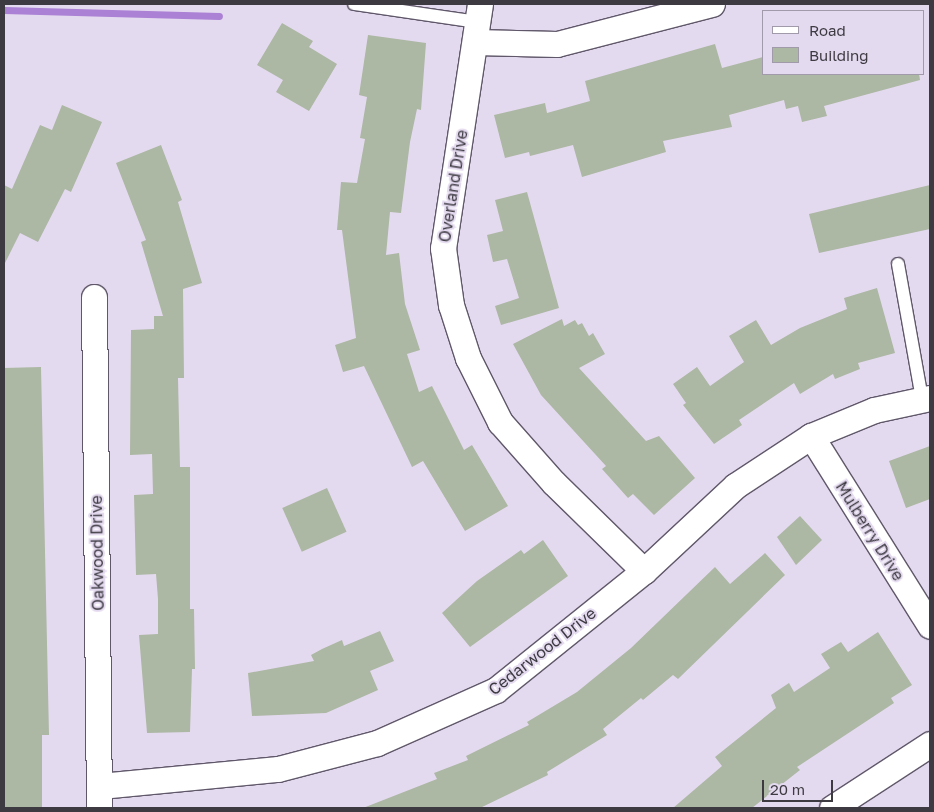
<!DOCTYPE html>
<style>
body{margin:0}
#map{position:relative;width:934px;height:812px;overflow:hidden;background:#e4daef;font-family:"Golos Text",sans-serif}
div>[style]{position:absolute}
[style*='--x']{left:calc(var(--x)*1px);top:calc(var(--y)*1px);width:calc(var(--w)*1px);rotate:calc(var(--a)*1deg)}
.stream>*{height:7px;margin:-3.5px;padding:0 3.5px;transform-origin:3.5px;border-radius:3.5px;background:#aa81d4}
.building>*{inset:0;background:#acb7a4;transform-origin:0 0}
.roads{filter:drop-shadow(1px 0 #60586a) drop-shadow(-1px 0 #60586a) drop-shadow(0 1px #60586a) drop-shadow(0 -1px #60586a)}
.service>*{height:12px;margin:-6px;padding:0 6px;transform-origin:6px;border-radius:6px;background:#fff}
.minor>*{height:25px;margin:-12.5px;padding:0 12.5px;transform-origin:12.5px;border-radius:12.5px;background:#fff}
span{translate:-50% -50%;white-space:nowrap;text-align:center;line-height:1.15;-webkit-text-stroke:4px #e4daef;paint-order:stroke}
.street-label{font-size:16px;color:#3d3a42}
.frame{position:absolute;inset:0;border:5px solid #3d3a42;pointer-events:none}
.legend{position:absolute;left:762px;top:10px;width:162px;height:65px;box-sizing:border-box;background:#e4daef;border:1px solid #a19aaa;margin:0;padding:6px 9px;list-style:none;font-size:15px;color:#3d3a42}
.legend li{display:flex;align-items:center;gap:10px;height:25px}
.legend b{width:25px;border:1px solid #a19aaa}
.scale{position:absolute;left:762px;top:780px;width:71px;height:22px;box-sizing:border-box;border:2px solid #3d3a42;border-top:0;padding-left:6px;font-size:15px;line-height:18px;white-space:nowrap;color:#3d3a42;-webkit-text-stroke:4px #e4daef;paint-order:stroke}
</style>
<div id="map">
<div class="stream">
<div style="--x:4;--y:10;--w:215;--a:1.6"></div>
</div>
<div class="building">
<div style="clip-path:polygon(282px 23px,313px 41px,309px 47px,337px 64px,309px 111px,276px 92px,283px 80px,257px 65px)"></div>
<div style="clip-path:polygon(368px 35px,426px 43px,421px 110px,417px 109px,410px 142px,401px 213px,390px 212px,386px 255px,399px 253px,405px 304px,420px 350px,407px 354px,419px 392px,432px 386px,464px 450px,472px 445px,508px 506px,465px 531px,423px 461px,412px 467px,364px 366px,343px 372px,335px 345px,356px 338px,342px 230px,337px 230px,341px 182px,357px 183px,365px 139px,360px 138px,367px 97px,359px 95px)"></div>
<div style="clip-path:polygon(715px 44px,722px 68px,763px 57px,763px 74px,919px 74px,920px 80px,824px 106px,827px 116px,802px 122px,798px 106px,786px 109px,784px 100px,729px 115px,732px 127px,663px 141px,666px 152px,582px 177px,573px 145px,530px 156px,529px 152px,505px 158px,494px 115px,545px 103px,547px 113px,590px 101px,585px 81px)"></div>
<div style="clip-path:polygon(62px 105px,102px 122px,71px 192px,65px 189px,38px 242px,20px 233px,4px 265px,4px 185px,12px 189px,40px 125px,52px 130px)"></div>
<div style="clip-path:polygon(161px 145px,182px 200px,178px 202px,202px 283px,183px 289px,184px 378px,178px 378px,180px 467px,190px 467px,190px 609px,194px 609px,195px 669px,192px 669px,190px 732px,147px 733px,139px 635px,158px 634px,158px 599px,156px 574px,136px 575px,134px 495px,153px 494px,152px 454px,130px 455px,131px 330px,154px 329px,154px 316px,163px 316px,141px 242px,146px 240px,116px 163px)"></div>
<div style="clip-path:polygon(930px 185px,930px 229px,819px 253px,809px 214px)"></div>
<div style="clip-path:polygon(527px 192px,559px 308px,501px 325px,495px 306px,519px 298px,507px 259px,493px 262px,487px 235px,503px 231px,495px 200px)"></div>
<div style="clip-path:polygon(877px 288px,895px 353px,858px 363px,860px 369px,835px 379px,833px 374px,800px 394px,794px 383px,739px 420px,742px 425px,714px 444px,683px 405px,686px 403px,673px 384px,697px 367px,710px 386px,744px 362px,729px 336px,756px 320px,771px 345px,800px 328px,847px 309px,844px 298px)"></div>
<div style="clip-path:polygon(562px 319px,564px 326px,575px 320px,578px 325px,582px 323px,589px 336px,593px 333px,605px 354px,579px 368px,646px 441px,659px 436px,695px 478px,654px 515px,633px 494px,628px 498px,602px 469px,606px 466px,541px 395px,513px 344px)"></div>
<div style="clip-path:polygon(41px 367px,49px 735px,42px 735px,42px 808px,4px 808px,4px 368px)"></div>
<div style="clip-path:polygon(930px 446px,930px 499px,906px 508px,889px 461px)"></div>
<div style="left:327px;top:488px;width:48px;height:49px;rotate:66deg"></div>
<div style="clip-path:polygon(800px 516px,822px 540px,796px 565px,777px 537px)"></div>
<div style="clip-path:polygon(543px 540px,568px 576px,470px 647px,442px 613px,477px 581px,521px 550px,524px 554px)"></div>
<div style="clip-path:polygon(765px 553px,785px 575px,678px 679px,673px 675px,643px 700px,641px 698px,603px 729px,607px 735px,547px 772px,548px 775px,480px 808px,363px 808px,437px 779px,434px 773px,468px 760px,466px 756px,529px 725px,527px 722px,577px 692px,631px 648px,715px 567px,730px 584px)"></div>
<div style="clip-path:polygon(380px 631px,394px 661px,370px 671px,378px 690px,326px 713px,252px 716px,248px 673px,314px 661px,311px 655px,322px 649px,342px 640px,344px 646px)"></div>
<div style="clip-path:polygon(878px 632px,912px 685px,891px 698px,894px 703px,797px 767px,800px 770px,752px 808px,673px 808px,722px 766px,715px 757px,776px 708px,771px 695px,789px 683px,794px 692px,830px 668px,821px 654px,841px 642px,848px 652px)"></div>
</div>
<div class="roads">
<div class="service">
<div style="--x:354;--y:4;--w:124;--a:8.3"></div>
<div style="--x:898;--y:264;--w:137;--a:79.9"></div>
</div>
<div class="minor">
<div style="--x:480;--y:4;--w:247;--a:98.6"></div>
<div style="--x:443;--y:248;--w:58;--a:82"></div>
<div style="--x:451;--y:305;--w:56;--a:72.2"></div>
<div style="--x:468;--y:358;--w:72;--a:63.4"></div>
<div style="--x:500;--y:422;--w:81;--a:48.5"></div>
<div style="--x:554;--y:483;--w:126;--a:44.4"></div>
<div style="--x:475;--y:42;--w:82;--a:1.4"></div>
<div style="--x:557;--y:44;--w:160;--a:-14.5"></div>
<div style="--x:94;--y:297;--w:511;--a:89.44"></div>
<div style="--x:811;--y:436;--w:224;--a:57.9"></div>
<div style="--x:100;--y:786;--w:179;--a:-5.5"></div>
<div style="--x:278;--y:769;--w:102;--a:-14.7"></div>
<div style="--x:377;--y:743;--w:130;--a:-24"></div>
<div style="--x:496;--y:690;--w:190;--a:-38.8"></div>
<div style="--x:644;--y:571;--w:125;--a:-43"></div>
<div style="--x:735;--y:486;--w:91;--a:-33.3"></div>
<div style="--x:811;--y:436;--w:68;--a:-22.4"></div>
<div style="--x:874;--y:410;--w:57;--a:-12.1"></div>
<div style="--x:832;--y:808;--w:117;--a:-33.1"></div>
</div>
</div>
<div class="street-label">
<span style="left:453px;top:186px;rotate:-81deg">Overland Drive</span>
<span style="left:870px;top:531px;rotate:58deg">Mulberry Drive</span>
<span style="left:97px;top:553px;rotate:-91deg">Oakwood Drive</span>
<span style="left:542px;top:651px;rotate:-38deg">Cedarwood Drive</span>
</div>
<div class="frame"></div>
<ul class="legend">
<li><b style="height:6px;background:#fff"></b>Road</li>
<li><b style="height:14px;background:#acb7a4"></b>Building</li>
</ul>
<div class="scale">20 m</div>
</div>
